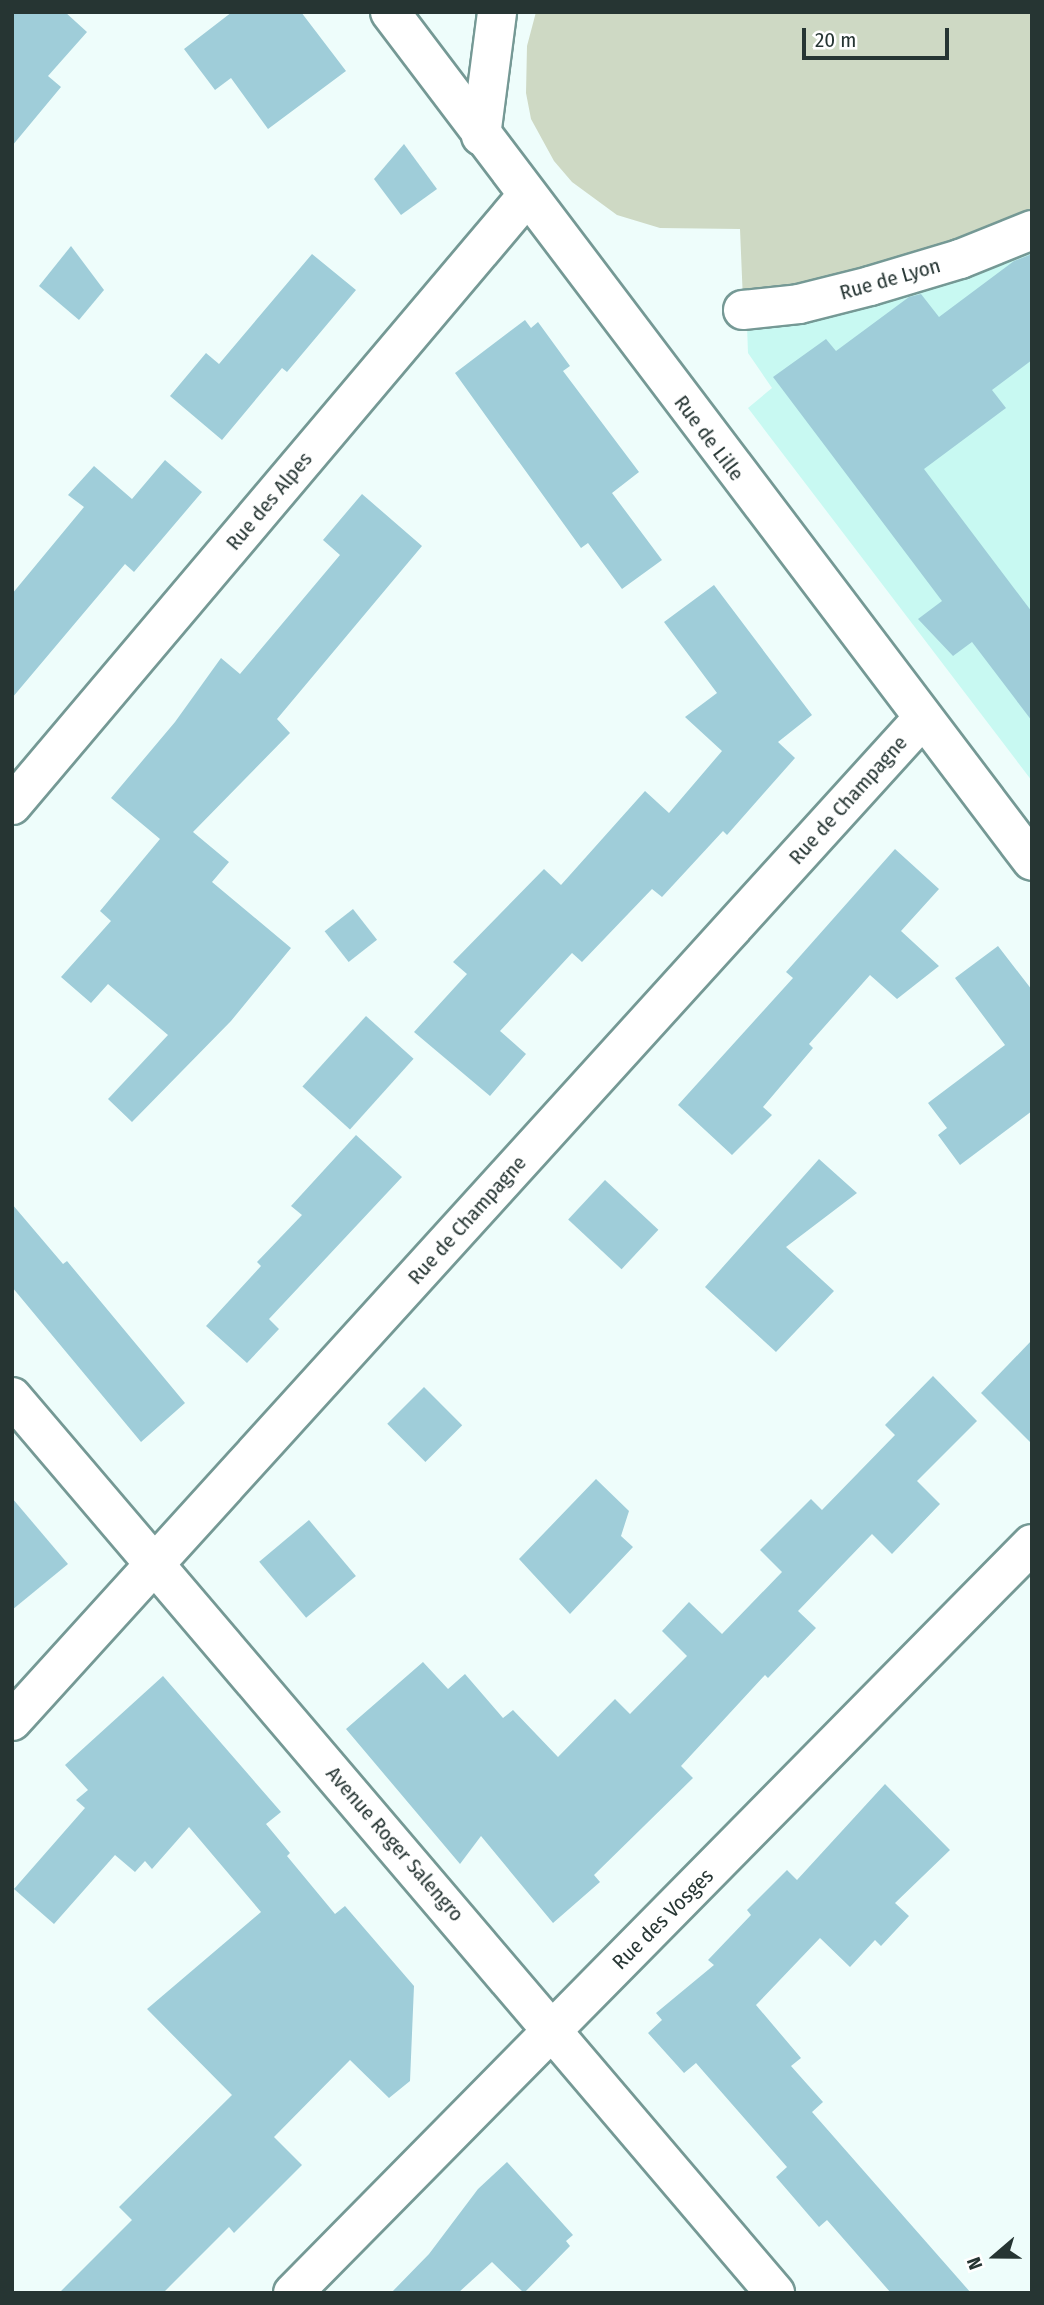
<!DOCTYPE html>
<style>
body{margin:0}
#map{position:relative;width:1044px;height:2305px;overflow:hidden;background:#eefdfb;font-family:"Fira Sans Condensed",sans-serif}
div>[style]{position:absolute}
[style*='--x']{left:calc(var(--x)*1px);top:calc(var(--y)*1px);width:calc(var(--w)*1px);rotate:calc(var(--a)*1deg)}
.built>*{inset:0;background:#c8f9f2}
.green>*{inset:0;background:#ced9c4}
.building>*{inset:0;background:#9fcdd9;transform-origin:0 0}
.roads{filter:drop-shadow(2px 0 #759995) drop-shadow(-2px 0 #759995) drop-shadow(0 2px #759995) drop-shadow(0 -2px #759995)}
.minor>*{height:38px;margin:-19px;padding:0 19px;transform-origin:19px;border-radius:19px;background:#fff}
span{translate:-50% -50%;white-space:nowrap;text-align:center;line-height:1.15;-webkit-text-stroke:6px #fff;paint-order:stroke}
.street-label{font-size:21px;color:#263533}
.frame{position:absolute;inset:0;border:14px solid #263533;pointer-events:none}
.north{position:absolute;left:960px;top:2221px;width:70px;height:70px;-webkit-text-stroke:5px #fff;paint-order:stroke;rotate:250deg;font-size:19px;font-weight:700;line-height:28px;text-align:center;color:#263533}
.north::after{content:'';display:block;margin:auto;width:24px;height:32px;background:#263533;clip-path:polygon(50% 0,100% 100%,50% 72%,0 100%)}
.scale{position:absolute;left:802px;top:28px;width:147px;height:32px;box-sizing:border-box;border:4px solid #263533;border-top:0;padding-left:9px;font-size:21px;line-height:24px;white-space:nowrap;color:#263533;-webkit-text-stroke:5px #fff;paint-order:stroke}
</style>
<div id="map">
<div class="built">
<div style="clip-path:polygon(1032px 240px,1032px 781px,748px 408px,772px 388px,748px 353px,747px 326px)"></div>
</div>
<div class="green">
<div style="clip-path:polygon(536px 12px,1032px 12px,1032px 214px,994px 232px,743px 301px,740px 229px,660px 228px,617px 215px,572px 182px,554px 161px,531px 119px,526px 93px,527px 46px)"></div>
</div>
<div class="building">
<div style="clip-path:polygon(12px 12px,65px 12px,87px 32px,48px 76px,61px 87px,12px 146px)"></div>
<div style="clip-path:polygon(232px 12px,301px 12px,346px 71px,268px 129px,231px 78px,215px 90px,184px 49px)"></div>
<div style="clip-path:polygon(404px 144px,437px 189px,401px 215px,374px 179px)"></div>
<div style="clip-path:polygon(71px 246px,104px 290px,79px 320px,39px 286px)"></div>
<div style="clip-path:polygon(312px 254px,356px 290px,287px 372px,282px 368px,222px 440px,170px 396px,206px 353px,219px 364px)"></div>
<div style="clip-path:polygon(1032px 254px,1032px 360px,992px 390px,1006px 408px,924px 469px,1032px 612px,1032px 721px,972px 642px,953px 656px,918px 619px,942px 601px,773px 377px,826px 339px,836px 351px,909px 297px,921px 294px,939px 317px,1014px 261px)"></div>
<div style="clip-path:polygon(525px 320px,531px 328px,538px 322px,570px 366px,563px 371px,639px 472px,612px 493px,662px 560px,622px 589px,588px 543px,581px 548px,455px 373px)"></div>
<div style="clip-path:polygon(165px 460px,202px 492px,134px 572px,125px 564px,12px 698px,12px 594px,84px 507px,68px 495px,94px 466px,132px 499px)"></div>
<div style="clip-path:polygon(362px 494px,422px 546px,277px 719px,290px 733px,193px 832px,229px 862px,212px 882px,291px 948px,231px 1021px,132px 1122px,108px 1099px,168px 1035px,108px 984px,91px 1003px,61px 977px,111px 921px,100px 911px,160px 839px,111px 798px,175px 722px,221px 658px,240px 674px,340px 555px,323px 540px)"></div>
<div style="clip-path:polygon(714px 585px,812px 715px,778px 742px,795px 758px,727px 835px,723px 831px,662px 897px,652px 889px,582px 962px,572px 953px,500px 1031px,526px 1054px,490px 1096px,414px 1032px,467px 974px,453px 962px,544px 869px,561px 885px,645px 791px,669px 813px,722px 751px,685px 717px,717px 693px,664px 622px)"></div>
<div style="clip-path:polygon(895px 849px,939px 889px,901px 931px,939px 966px,897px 999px,870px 975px,809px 1044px,813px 1048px,763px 1107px,772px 1115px,732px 1155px,678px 1105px,793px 978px,786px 972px)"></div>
<div style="left:353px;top:909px;width:39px;height:36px;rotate:52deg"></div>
<div style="clip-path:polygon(998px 946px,1032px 990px,1032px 1111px,960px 1165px,938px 1135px,947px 1128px,928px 1103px,1005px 1045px,955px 978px)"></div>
<div style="left:366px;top:1016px;width:64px;height:95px;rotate:42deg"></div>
<div style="clip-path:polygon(356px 1135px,402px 1177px,269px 1319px,279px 1329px,247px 1363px,206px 1326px,261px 1266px,257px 1262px,302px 1215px,291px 1206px)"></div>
<div style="clip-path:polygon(819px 1159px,857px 1193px,786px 1247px,834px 1291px,776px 1352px,705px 1287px)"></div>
<div style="left:605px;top:1180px;width:73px;height:54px;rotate:43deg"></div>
<div style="clip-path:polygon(12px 1204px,63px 1264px,67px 1261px,185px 1403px,141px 1442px,12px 1287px)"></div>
<div style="clip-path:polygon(1032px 1340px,1032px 1444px,981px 1393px)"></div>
<div style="clip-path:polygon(933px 1376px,977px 1421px,917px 1481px,940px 1504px,892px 1554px,872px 1534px,798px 1611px,816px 1628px,768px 1678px,765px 1675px,681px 1766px,693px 1778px,594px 1875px,600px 1882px,553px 1923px,481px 1836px,460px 1864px,346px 1729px,423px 1662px,448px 1689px,465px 1674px,503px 1718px,513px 1710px,558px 1757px,615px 1699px,630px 1714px,687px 1656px,662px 1631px,689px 1602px,722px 1634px,782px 1572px,760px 1550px,811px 1499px,822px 1510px,895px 1435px,885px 1425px)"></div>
<div style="left:424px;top:1387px;width:54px;height:52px;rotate:45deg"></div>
<div style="clip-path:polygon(596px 1479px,629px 1511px,621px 1536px,633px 1547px,570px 1614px,519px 1559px)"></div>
<div style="clip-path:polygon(12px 1498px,68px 1564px,12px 1610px)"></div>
<div style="left:309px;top:1520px;width:73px;height:65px;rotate:50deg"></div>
<div style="clip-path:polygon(163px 1676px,281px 1812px,266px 1824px,290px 1853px,287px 1856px,335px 1914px,345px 1906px,414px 1986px,410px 2081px,389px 2098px,350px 2060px,274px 2137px,302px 2165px,234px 2233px,229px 2227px,163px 2293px,59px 2293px,132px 2220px,119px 2207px,232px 2095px,147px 2009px,261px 1912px,189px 1827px,152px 1869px,145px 1861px,135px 1872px,115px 1855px,54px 1924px,14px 1889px,85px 1808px,76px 1800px,88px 1790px,65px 1765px)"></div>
<div style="clip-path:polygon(885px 1784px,950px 1850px,895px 1903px,909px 1916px,881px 1946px,875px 1940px,850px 1967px,820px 1938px,756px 2005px,801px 2058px,791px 2066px,823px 2102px,812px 2112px,971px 2293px,891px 2293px,827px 2220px,819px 2227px,776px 2177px,787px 2167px,696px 2063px,684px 2073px,648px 2033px,662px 2020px,656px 2013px,714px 1965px,708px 1960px,751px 1915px,747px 1910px,787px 1870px,797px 1880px)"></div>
<div style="clip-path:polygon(507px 2162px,573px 2235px,566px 2241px,570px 2246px,524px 2293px,492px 2262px,458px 2293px,391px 2293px,429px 2254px,478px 2189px)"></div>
</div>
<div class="roads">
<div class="minor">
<div style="--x:390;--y:12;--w:1064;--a:52.9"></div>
<div style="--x:481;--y:136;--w:125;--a:-82.6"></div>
<div style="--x:743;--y:310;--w:56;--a:-6.1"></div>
<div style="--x:799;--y:304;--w:73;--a:-14.2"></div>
<div style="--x:870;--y:286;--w:94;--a:-16.7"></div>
<div style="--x:960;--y:259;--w:78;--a:-21.9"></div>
<div style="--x:12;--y:805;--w:796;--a:-49.79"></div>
<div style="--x:12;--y:1397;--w:1177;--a:49.58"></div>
<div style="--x:12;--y:1721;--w:1354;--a:-47.75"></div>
<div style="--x:293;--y:2293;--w:1052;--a:-45.39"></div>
</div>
</div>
<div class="street-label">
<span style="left:890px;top:279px;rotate:-16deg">Rue de Lyon</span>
<span style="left:709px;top:438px;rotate:53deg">Rue de Lille</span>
<span style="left:269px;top:501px;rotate:-50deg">Rue des Alpes</span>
<span style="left:848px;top:800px;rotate:-48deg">Rue de Champagne</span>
<span style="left:467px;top:1220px;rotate:-48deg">Rue de Champagne</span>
<span style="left:395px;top:1844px;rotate:49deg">Avenue Roger Salengro</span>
<span style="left:663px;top:1919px;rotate:-45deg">Rue des Vosges</span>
</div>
<div class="frame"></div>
<div class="north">N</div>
<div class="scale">20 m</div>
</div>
